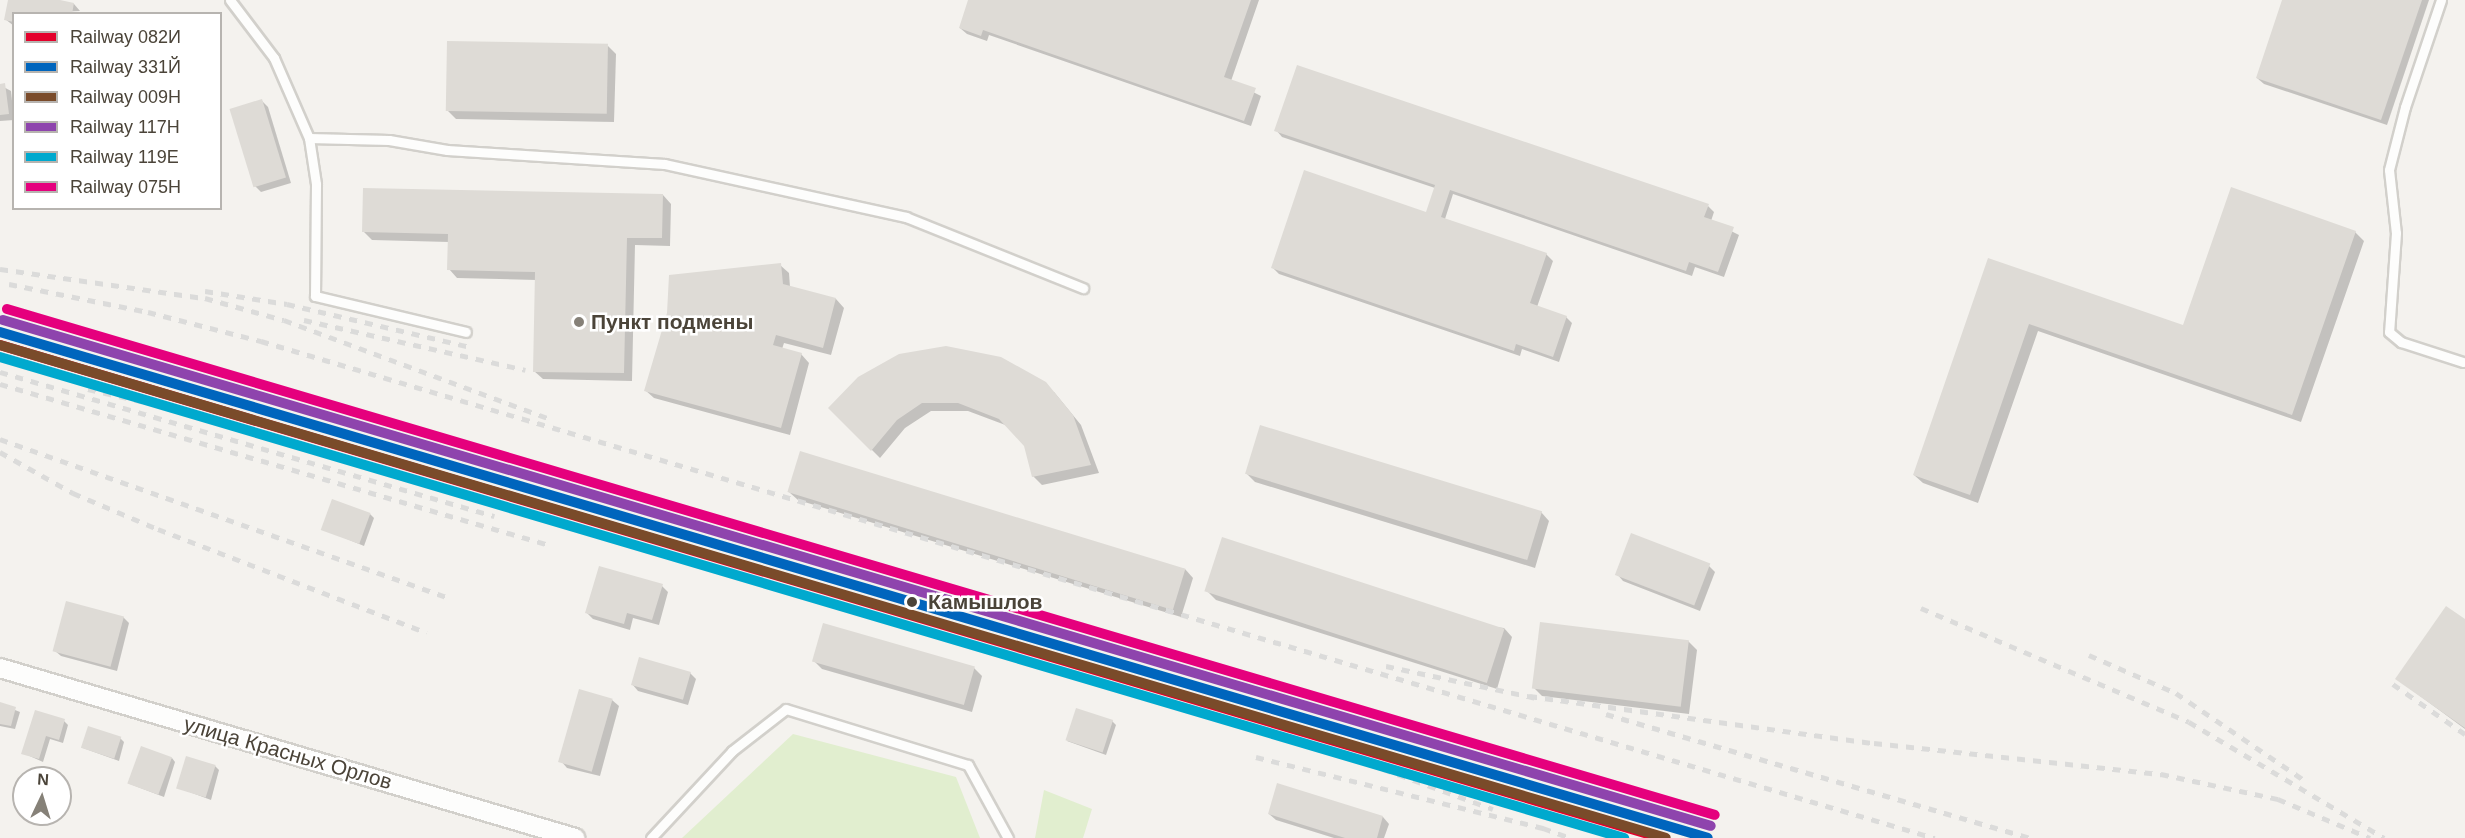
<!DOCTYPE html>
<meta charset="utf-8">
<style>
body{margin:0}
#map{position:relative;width:2465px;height:838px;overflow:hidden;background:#f4f2ee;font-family:Arial,sans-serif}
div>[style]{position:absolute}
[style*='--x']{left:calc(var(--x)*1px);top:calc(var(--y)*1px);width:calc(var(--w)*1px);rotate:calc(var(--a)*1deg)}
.green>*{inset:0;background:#e1eecf}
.shadow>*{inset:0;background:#0003}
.building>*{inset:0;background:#dedbd6;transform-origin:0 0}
.roads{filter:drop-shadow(2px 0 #d2d0cb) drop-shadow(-2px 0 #d2d0cb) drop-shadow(0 2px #d2d0cb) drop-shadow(0 -2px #d2d0cb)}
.lane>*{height:9px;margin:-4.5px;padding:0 4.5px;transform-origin:4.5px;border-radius:4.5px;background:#fdfdfc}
.street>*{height:18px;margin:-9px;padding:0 9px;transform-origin:9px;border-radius:9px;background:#fdfdfc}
.rail>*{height:4.5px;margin-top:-2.25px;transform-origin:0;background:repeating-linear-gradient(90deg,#dbdbda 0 8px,transparent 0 16px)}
.rail-1>*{height:10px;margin:-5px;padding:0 5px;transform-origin:5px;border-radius:5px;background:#e4002b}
.rail-2>*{height:10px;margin:-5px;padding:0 5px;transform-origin:5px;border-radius:5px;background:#0065bd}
.rail-3>*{height:10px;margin:-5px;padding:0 5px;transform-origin:5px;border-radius:5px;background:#7a4b2a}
.rail-4>*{height:10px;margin:-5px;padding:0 5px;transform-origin:5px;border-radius:5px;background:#8e44ad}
.rail-5>*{height:10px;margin:-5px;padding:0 5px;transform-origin:5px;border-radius:5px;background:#00a9ce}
.rail-6>*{height:10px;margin:-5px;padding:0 5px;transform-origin:5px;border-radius:5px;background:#e5007d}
.dots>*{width:16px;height:16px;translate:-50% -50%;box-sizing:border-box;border:3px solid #fff;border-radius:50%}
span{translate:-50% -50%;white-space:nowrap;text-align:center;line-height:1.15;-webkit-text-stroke:5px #fff;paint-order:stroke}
.poi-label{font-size:21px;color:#4b4439;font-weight:700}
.left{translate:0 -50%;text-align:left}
.stop-label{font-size:21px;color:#4b4439;font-weight:700}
.street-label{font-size:21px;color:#4b4439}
.legend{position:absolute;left:12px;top:12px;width:210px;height:198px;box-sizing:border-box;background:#fff;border:2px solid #b7b4b0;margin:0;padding:8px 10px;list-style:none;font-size:18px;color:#4b4439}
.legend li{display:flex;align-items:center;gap:12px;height:30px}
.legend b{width:30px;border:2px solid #b7b4b0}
.north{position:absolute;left:12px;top:766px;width:60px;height:60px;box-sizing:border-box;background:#fff;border:2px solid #b7b4b0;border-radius:50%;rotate:4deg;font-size:16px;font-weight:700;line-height:24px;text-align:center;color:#4b4439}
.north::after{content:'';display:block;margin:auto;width:21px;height:27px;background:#868178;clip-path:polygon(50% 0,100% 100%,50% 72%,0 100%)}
</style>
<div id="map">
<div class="green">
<div style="clip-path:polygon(793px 734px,956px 777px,980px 838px,682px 838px)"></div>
<div style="clip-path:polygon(1044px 790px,1092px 809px,1083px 838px,1035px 838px)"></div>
</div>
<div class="shadow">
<div style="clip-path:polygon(10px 0,54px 0,74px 4px,80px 11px,14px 14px,14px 26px,5px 19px)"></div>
<div style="clip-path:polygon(970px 0,1259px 0,1231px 81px,1261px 96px,1251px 126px,989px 35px,987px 41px,967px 34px,960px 28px)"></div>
<div style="clip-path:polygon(2283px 0,2429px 0,2387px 125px,2264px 84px,2257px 78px)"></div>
<div style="clip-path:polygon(608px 46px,616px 54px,614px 122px,456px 119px,447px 110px)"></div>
<div style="clip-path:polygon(0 85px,11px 91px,14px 120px,0 121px)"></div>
<div style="clip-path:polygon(262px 101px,268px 107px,291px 183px,261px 192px,255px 186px)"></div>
<div style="clip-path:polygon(1276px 130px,1708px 206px,1714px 212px,1711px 221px,1739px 235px,1724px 277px,1695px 267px,1692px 276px,1453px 194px,1445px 219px,1546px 254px,1553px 261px,1537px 307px,1566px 317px,1572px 323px,1559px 362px,1522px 349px,1520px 356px,1279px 274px,1273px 268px,1432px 215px,1435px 188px,1282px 137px)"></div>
<div style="clip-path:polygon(663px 195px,671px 204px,670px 246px,635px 245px,632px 381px,543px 379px,534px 371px,536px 280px,457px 278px,449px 269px,449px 242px,372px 240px,364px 232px)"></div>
<div style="clip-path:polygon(2355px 232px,2364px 241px,2301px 422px,2038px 331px,1978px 503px,1923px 483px,1914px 475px,1989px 260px,2184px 327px)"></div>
<div style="clip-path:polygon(780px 265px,789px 273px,790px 287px,836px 299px,844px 308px,831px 355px,784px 343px,782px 349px,801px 354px,809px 363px,790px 435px,654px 398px,645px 390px)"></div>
<div style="clip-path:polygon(1054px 392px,1081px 425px,1099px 473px,1042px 485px,1033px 476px,1026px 445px,1008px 426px,968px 411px,931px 411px,905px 428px,880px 458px,830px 408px)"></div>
<div style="clip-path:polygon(1247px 474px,1541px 512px,1549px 521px,1535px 568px,1255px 482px)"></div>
<div style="clip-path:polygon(789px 492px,1185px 569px,1193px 578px,1181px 617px,798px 500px)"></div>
<div style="clip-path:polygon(370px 514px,374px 518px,364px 546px,323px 529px)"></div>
<div style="clip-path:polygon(1709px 566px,1715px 572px,1700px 611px,1623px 581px,1617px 574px)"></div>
<div style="clip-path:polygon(662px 586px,668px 592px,659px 625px,633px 618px,630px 630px,593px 619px,587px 613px)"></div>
<div style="clip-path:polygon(1208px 592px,1504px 628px,1512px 637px,1497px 689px,1216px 600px)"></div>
<div style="clip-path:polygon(123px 617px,129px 623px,117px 671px,61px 656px,54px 650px)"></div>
<div style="clip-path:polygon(2465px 621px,2465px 729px,2397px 679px)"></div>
<div style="clip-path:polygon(1688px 641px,1697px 650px,1689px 714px,1542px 696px,1534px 688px)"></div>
<div style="clip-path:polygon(813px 660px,974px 668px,982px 676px,972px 712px,822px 669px)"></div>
<div style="clip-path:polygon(690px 673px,696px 679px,688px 705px,638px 691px,632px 684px)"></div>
<div style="clip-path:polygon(612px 700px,619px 706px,600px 776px,567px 768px,561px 761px)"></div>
<div style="clip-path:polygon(0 704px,20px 712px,15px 729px,0 726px)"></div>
<div style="clip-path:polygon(64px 721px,68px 725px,63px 743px,50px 739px,43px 762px,23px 753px)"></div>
<div style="clip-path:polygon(1112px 721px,1116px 725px,1106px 755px,1067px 741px)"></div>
<div style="clip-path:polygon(120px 738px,124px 742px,119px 761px,83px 748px)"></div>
<div style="clip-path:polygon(172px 758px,175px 762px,164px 797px,130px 784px)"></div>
<div style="clip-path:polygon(215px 766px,219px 770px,211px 800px,179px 788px)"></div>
<div style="clip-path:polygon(1269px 814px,1383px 817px,1389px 824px,1384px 838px,1334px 838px,1276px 820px)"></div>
</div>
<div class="building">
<div style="clip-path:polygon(8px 0,60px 0,74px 3px,72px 14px,14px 14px,14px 22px,4px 20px)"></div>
<div style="clip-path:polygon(968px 0,1251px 0,1224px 77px,1256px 88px,1244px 121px,983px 30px,981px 36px,959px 28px)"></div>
<div style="clip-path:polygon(2282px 0,2422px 0,2381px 120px,2256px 78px)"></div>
<div style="left:447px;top:41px;width:161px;height:70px;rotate:1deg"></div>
<div style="clip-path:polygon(1297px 65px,1709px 204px,1704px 217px,1734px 227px,1718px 272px,1689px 262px,1686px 271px,1450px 190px,1441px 217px,1547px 253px,1530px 303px,1567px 316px,1553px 357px,1516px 344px,1514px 351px,1271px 268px,1304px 170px,1426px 212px,1435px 185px,1274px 131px)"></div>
<div style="clip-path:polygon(5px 83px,9px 114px,0 115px,0 84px)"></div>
<div style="left:262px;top:99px;width:82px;height:34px;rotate:73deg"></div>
<div style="clip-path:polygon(2231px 187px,2356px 231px,2292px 415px,2029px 324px,1970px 495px,1913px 475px,1988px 258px,2183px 325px)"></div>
<div style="clip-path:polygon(363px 188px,663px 194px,662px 238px,627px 238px,624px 373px,533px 372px,535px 272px,447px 270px,448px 234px,362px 232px)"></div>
<div style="clip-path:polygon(781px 263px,783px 284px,836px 298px,823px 348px,776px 335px,773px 345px,802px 353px,781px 428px,644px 391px,667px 313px,669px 275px)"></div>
<div style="clip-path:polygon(946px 346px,1001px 357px,1046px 382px,1073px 415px,1091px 465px,1032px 477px,1024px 446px,999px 419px,958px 403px,922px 403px,897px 420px,871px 451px,828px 408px,858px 377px,899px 354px)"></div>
<div style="left:1260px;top:425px;width:295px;height:51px;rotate:17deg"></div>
<div style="left:800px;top:451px;width:403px;height:43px;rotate:17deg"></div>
<div style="left:332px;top:499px;width:41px;height:33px;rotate:20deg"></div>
<div style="left:1631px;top:533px;width:85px;height:45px;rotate:21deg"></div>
<div style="left:1222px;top:537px;width:297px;height:57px;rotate:18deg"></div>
<div style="clip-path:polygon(599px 566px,663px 584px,652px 620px,627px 613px,624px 624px,585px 613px)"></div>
<div style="left:66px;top:601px;width:60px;height:52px;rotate:15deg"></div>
<div style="clip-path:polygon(2446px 606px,2465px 619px,2465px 728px,2395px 679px)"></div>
<div style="left:1540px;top:622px;width:150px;height:67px;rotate:7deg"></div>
<div style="left:823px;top:623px;width:158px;height:40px;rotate:16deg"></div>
<div style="left:639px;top:657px;width:54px;height:29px;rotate:16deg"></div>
<div style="left:579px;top:689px;width:35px;height:76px;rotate:16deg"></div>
<div style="clip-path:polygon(0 702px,16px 707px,11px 726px,0 724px)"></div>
<div style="left:1076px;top:708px;width:39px;height:34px;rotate:18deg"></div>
<div style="clip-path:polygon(35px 710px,65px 719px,59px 740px,46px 736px,39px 759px,21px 754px)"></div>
<div style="left:88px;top:726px;width:35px;height:23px;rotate:18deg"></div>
<div style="left:141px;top:746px;width:33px;height:40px;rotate:20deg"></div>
<div style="left:186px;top:756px;width:31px;height:34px;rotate:17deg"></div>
<div style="clip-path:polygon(1277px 783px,1383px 816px,1377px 838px,1345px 838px,1268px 814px)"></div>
</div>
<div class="roads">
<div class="lane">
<div style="--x:230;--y:0;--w:73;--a:52.8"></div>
<div style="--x:274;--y:58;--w:87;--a:66.4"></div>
<div style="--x:309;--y:138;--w:47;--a:81.3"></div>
<div style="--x:316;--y:184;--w:112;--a:90.5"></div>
<div style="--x:315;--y:296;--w:155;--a:13.4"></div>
<div style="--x:2441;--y:0;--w:113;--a:108.6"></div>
<div style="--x:2405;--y:107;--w:65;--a:104.3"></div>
<div style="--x:2389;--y:170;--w:63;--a:83.7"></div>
<div style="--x:2396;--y:233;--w:99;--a:94"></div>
<div style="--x:2389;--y:332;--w:16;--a:40"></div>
<div style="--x:2401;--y:342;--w:65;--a:17.9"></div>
<div style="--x:309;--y:138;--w:80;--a:1.4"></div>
<div style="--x:389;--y:140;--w:59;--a:9.8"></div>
<div style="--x:447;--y:150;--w:218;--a:3.7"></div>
<div style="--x:665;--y:164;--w:247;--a:12.4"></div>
<div style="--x:906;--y:217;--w:191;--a:21.9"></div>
<div style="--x:651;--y:838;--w:119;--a:-47"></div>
<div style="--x:732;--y:751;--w:68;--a:-37.9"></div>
<div style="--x:786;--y:709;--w:190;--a:17.1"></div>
<div style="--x:968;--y:765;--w:83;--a:61.3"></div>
</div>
<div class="street">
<div style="--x:0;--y:668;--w:600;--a:16.47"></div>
</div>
</div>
<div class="rail">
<div style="--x:0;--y:269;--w:207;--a:8.1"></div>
<div style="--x:205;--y:298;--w:82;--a:15.6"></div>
<div style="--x:284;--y:320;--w:282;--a:20.4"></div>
<div style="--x:9;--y:284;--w:142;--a:11.4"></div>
<div style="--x:148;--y:312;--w:117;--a:14.4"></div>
<div style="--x:261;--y:341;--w:1746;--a:16.54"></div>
<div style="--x:205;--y:291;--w:83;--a:9"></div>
<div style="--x:287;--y:304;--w:189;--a:13.2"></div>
<div style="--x:304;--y:320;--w:227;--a:12.7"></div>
<div style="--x:0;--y:372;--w:515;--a:16.25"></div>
<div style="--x:0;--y:384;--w:572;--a:16.34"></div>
<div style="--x:88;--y:389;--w:63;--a:12.9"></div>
<div style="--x:0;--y:439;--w:474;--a:19.5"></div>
<div style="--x:0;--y:452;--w:84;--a:29.3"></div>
<div style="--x:73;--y:493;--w:92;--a:23"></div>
<div style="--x:158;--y:529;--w:288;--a:21.1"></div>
<div style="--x:1921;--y:608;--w:291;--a:23"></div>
<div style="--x:2189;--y:722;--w:227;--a:30.7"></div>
<div style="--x:2089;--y:655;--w:95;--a:23.6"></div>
<div style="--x:2176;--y:693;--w:155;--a:34.2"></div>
<div style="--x:1386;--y:666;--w:153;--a:12"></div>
<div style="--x:2393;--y:684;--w:88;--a:34.8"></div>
<div style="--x:1529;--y:696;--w:348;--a:7.8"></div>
<div style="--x:1874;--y:743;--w:289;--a:6.2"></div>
<div style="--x:2161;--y:774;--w:120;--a:12.1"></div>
<div style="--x:2278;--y:799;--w:100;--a:23"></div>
<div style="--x:1606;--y:714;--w:441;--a:16.3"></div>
<div style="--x:1256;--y:757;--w:303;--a:13.9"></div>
<div style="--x:1383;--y:769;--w:117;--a:20"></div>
<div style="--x:1543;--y:828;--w:29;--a:20"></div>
</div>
<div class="rail-1">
<div style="--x:0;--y:345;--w:1733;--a:16.53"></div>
</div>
<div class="rail-2">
<div style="--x:0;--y:332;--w:1781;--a:16.5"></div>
</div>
<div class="rail-3">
<div style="--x:0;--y:345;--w:1737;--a:16.48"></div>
</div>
<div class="rail-4">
<div style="--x:3;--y:320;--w:1781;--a:16.5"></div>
</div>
<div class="rail-5">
<div style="--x:0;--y:357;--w:1694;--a:16.5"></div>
</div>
<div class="rail-6">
<div style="--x:7;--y:309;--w:1781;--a:16.5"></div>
</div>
<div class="dots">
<div style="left:579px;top:322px;background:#868178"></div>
<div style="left:912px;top:602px;background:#4b4439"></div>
</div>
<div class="poi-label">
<span class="left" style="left:591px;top:322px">Пункт подмены</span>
</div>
<div class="stop-label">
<span class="left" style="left:928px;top:602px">Камышлов</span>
</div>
<div class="street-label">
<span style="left:288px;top:753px;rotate:16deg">улица Красных Орлов</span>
</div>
<ul class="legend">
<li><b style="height:8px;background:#e4002b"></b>Railway 082И</li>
<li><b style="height:8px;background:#0065bd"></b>Railway 331Й</li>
<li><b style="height:8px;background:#7a4b2a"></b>Railway 009Н</li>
<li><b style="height:8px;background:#8e44ad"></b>Railway 117Н</li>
<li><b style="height:8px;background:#00a9ce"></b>Railway 119Е</li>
<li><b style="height:8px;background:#e5007d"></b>Railway 075Н</li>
</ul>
<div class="north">N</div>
</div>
